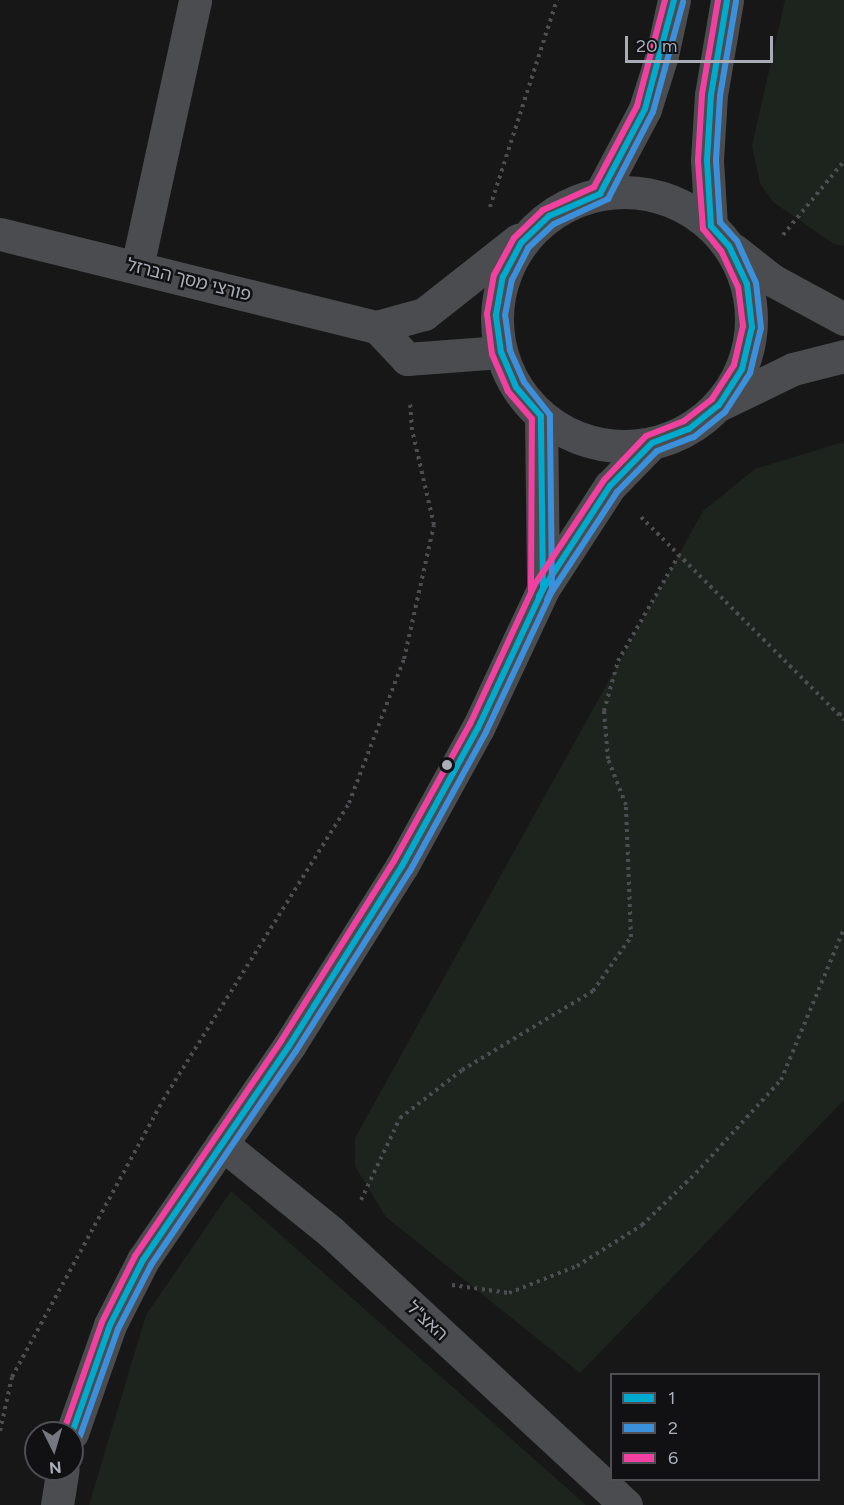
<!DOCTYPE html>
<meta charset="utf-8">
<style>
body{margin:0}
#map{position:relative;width:844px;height:1505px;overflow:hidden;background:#171717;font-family:Figtree,"Noto Sans Hebrew",sans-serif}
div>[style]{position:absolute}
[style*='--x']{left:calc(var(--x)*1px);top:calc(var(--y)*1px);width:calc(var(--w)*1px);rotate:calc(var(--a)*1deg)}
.green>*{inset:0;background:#1d241e}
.path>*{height:4px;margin-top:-2px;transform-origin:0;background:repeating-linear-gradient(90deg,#4d4e52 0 3px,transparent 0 7.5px)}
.minor>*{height:33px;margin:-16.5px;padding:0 16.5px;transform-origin:16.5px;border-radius:16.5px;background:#4b4c50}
.minor>.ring{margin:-16.5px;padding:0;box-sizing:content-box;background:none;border:33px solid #4b4c50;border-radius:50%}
.bus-1>*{height:6px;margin:-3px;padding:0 3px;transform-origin:3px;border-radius:3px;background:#00a9ce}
.bus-2>*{height:6px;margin:-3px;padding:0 3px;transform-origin:3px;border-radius:3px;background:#3a90db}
.bus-3>*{height:6px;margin:-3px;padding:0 3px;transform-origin:3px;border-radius:3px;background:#f240a1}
.dots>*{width:16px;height:16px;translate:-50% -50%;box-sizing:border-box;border:3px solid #111113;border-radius:50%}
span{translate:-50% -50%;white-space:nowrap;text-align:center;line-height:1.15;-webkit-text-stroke:5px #111113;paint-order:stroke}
.street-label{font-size:18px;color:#a8adb8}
.legend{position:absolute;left:610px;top:1373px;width:210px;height:108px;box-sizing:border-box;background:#111113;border:2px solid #4d4f55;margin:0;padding:8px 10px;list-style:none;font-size:18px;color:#a8adb8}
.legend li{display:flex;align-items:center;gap:12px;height:30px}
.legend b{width:30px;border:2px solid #4d4f55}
.north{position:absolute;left:24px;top:1421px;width:60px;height:60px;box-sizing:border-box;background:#111113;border:2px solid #4d4f55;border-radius:50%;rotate:175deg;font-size:16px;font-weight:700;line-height:24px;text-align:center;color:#a8adb8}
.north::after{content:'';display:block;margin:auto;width:21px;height:27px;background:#757880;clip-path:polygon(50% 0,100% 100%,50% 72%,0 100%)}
.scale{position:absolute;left:625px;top:36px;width:148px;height:27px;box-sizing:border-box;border:3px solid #a8adb8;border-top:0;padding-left:8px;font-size:18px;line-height:21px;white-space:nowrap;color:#a8adb8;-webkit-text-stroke:4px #111113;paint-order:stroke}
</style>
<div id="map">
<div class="green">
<div style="clip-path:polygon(785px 0,844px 0,844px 246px,834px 244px,773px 202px,760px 183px,752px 146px)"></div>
<div style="clip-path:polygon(840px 443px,844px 444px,844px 1100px,580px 1373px,386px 1217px,355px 1166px,355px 1138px,703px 511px,755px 469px)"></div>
<div style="clip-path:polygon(231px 1191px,586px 1505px,89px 1505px,146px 1315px)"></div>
</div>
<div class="path">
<div style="--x:490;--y:207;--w:218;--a:-72.1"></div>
<div style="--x:783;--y:235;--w:96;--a:-50.5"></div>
<div style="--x:641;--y:517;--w:287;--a:45"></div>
<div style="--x:839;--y:715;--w:6;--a:-39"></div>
<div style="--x:361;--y:1200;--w:91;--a:-64.6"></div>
<div style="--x:400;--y:1118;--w:78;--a:-37.7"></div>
<div style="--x:462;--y:1070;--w:153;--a:-31.1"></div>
<div style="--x:593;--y:991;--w:66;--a:-54.9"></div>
<div style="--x:631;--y:937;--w:132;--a:-92.2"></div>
<div style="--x:626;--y:805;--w:49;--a:-111.4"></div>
<div style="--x:608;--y:759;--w:48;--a:-94.8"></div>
<div style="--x:604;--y:711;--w:52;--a:-74.4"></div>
<div style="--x:618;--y:661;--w:122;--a:-60.1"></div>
<div style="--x:452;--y:1285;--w:58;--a:8"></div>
<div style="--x:509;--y:1293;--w:73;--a:-21.7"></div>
<div style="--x:577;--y:1266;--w:77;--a:-32.2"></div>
<div style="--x:642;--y:1225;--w:75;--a:-43.9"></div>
<div style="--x:696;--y:1173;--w:126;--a:-47.6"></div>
<div style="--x:781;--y:1080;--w:164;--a:-67.4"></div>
<div style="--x:0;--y:1431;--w:55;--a:-77.5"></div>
<div style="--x:12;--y:1377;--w:315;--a:-61.4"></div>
<div style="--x:163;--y:1100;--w:350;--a:-57.9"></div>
<div style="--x:349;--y:803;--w:154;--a:-69.1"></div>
<div style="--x:404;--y:659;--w:137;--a:-77.4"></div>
<div style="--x:434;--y:525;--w:98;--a:-103"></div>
<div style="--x:412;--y:430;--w:27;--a:-94"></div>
</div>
<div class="minor">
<div class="ring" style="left:497px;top:192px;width:221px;height:221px"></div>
<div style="--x:600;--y:194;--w:96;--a:-62.1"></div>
<div style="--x:645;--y:109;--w:57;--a:-72.5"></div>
<div style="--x:662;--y:55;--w:56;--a:-77.7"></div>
<div style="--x:711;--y:226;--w:66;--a:-93.5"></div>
<div style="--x:707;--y:160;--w:65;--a:-86.5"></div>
<div style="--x:711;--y:95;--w:96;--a:-80.4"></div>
<div style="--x:0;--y:234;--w:388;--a:13.9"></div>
<div style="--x:377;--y:327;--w:49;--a:-15.5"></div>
<div style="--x:424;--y:314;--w:120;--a:-38.2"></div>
<div style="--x:734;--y:250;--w:48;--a:38.3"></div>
<div style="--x:772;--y:280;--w:82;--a:28.4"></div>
<div style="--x:137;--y:267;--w:273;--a:-77.7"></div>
<div style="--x:377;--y:327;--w:44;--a:46.8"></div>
<div style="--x:407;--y:359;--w:94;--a:-4.3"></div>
<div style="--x:719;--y:405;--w:82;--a:-25.9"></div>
<div style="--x:793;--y:369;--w:53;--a:-14.3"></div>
<div style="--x:541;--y:416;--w:173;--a:89.3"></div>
<div style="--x:222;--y:1144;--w:140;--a:38.9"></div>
<div style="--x:331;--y:1232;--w:402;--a:42.8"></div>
<div style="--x:72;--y:1433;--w:114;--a:-70.6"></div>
<div style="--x:110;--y:1325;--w:73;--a:-63.1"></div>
<div style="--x:143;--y:1260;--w:259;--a:-55.7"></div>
<div style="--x:289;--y:1046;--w:213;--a:-57.9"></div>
<div style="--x:402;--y:866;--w:158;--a:-61.2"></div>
<div style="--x:478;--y:728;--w:153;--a:-64.9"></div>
<div style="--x:543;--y:589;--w:123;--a:-57"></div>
<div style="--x:610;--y:486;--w:60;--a:-45.7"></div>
<div style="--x:57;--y:1505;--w:36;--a:-81"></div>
</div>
<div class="bus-1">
<div style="--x:539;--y:596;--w:8;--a:-60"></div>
<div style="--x:543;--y:589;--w:173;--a:-90.7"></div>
<div style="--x:541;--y:416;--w:38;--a:-131"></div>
<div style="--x:516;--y:387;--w:38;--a:-113"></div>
<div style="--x:501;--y:352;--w:37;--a:-98"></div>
<div style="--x:496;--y:315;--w:39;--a:-80"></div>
<div style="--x:503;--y:277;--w:38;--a:-62"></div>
<div style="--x:521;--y:243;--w:39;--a:-44"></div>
<div style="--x:549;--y:216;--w:56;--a:-23.3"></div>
<div style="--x:600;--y:194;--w:96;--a:-62.1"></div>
<div style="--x:645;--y:109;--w:113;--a:-75.1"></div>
<div style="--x:72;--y:1433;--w:114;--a:-70.6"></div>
<div style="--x:110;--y:1325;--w:73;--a:-63.1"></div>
<div style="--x:143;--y:1260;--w:259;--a:-55.7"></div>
<div style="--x:289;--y:1046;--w:213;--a:-57.9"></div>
<div style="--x:402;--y:866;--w:158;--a:-61.2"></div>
<div style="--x:478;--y:728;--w:153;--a:-64.9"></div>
<div style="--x:543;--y:589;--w:123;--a:-57"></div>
<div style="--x:610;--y:486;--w:60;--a:-45.7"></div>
<div style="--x:652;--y:443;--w:40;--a:-21"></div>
<div style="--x:689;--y:429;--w:38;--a:-39"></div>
<div style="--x:719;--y:405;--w:43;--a:-57.4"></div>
<div style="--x:742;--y:369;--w:43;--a:-76.6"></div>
<div style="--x:752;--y:327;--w:43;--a:-96.6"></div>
<div style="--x:747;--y:284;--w:42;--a:-115.3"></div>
<div style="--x:729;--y:246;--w:27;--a:-132"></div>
<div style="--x:711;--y:226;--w:66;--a:-93.5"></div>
<div style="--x:707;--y:160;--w:65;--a:-86.5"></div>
<div style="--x:711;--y:95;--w:96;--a:-80.4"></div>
</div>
<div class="bus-2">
<div style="--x:547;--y:600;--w:12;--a:-66"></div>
<div style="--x:552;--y:589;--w:174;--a:-90.7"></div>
<div style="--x:550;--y:415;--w:42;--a:-128.2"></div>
<div style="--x:524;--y:382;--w:35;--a:-114"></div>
<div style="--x:510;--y:350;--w:35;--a:-98"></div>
<div style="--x:505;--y:315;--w:36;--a:-79"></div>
<div style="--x:512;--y:280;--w:36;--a:-63"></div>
<div style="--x:528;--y:248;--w:35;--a:-43"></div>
<div style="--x:554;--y:224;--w:60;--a:-24.8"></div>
<div style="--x:608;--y:199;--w:98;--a:-62.7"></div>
<div style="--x:653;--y:112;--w:114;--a:-74.7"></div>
<div style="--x:80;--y:1436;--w:114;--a:-70.4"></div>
<div style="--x:118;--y:1329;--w:72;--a:-62.7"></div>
<div style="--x:151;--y:1265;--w:258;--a:-55.9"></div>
<div style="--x:296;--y:1051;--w:213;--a:-57.7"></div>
<div style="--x:410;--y:871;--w:158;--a:-61.3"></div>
<div style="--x:486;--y:732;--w:153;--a:-64.9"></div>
<div style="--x:551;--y:593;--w:121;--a:-56.8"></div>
<div style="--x:617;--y:492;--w:57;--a:-45.7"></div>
<div style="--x:657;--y:451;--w:40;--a:-21"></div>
<div style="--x:694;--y:437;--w:40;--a:-39"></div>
<div style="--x:725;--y:412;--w:46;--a:-57.3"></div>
<div style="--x:750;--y:373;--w:46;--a:-76.3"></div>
<div style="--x:761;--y:328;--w:45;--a:-96.3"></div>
<div style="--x:756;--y:283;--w:46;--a:-114.3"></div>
<div style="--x:737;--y:241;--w:25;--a:-132"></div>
<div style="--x:720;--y:222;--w:62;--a:-93.7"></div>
<div style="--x:716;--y:160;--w:64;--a:-86.4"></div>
<div style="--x:720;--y:96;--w:96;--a:-80.4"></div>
</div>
<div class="bus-3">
<div style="--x:531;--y:592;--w:173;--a:-89.7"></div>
<div style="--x:532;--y:419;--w:37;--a:-131"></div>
<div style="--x:508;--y:391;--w:40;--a:-113.4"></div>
<div style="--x:492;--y:354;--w:40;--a:-97.1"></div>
<div style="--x:487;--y:314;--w:40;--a:-80"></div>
<div style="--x:494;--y:275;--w:42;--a:-61.6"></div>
<div style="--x:514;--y:238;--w:40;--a:-44"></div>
<div style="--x:543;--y:210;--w:56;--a:-24.3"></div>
<div style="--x:594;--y:187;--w:92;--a:-62"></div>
<div style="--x:637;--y:106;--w:110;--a:-75.2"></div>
<div style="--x:64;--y:1430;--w:114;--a:-70.6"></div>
<div style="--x:102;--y:1322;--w:74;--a:-63.4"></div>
<div style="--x:135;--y:1256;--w:260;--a:-55.8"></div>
<div style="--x:281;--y:1041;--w:213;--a:-57.9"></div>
<div style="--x:394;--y:861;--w:157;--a:-61"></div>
<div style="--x:470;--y:724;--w:154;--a:-65.1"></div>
<div style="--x:535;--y:584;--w:125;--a:-56.4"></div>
<div style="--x:604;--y:480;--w:61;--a:-46.3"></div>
<div style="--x:646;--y:436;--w:41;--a:-21.5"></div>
<div style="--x:684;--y:421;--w:36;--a:-38"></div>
<div style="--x:712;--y:399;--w:40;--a:-57.1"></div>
<div style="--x:734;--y:365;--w:40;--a:-77"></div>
<div style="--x:743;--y:326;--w:39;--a:-97"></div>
<div style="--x:738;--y:287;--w:40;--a:-115"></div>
<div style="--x:721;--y:251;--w:28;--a:-129"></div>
<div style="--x:703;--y:229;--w:68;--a:-94.2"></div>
<div style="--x:698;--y:161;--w:67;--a:-86.6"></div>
<div style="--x:702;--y:94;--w:95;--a:-80.3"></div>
</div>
<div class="dots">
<div style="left:447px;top:765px;background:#a8adb8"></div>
</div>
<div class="street-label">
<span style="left:189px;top:280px;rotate:14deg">פורצי מסך הברזל</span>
<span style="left:427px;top:1321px;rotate:43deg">האצ"ל</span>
</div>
<ul class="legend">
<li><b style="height:8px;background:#00a9ce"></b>1</li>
<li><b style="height:8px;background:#3a90db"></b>2</li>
<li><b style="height:8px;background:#f240a1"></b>6</li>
</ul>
<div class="north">N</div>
<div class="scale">20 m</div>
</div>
